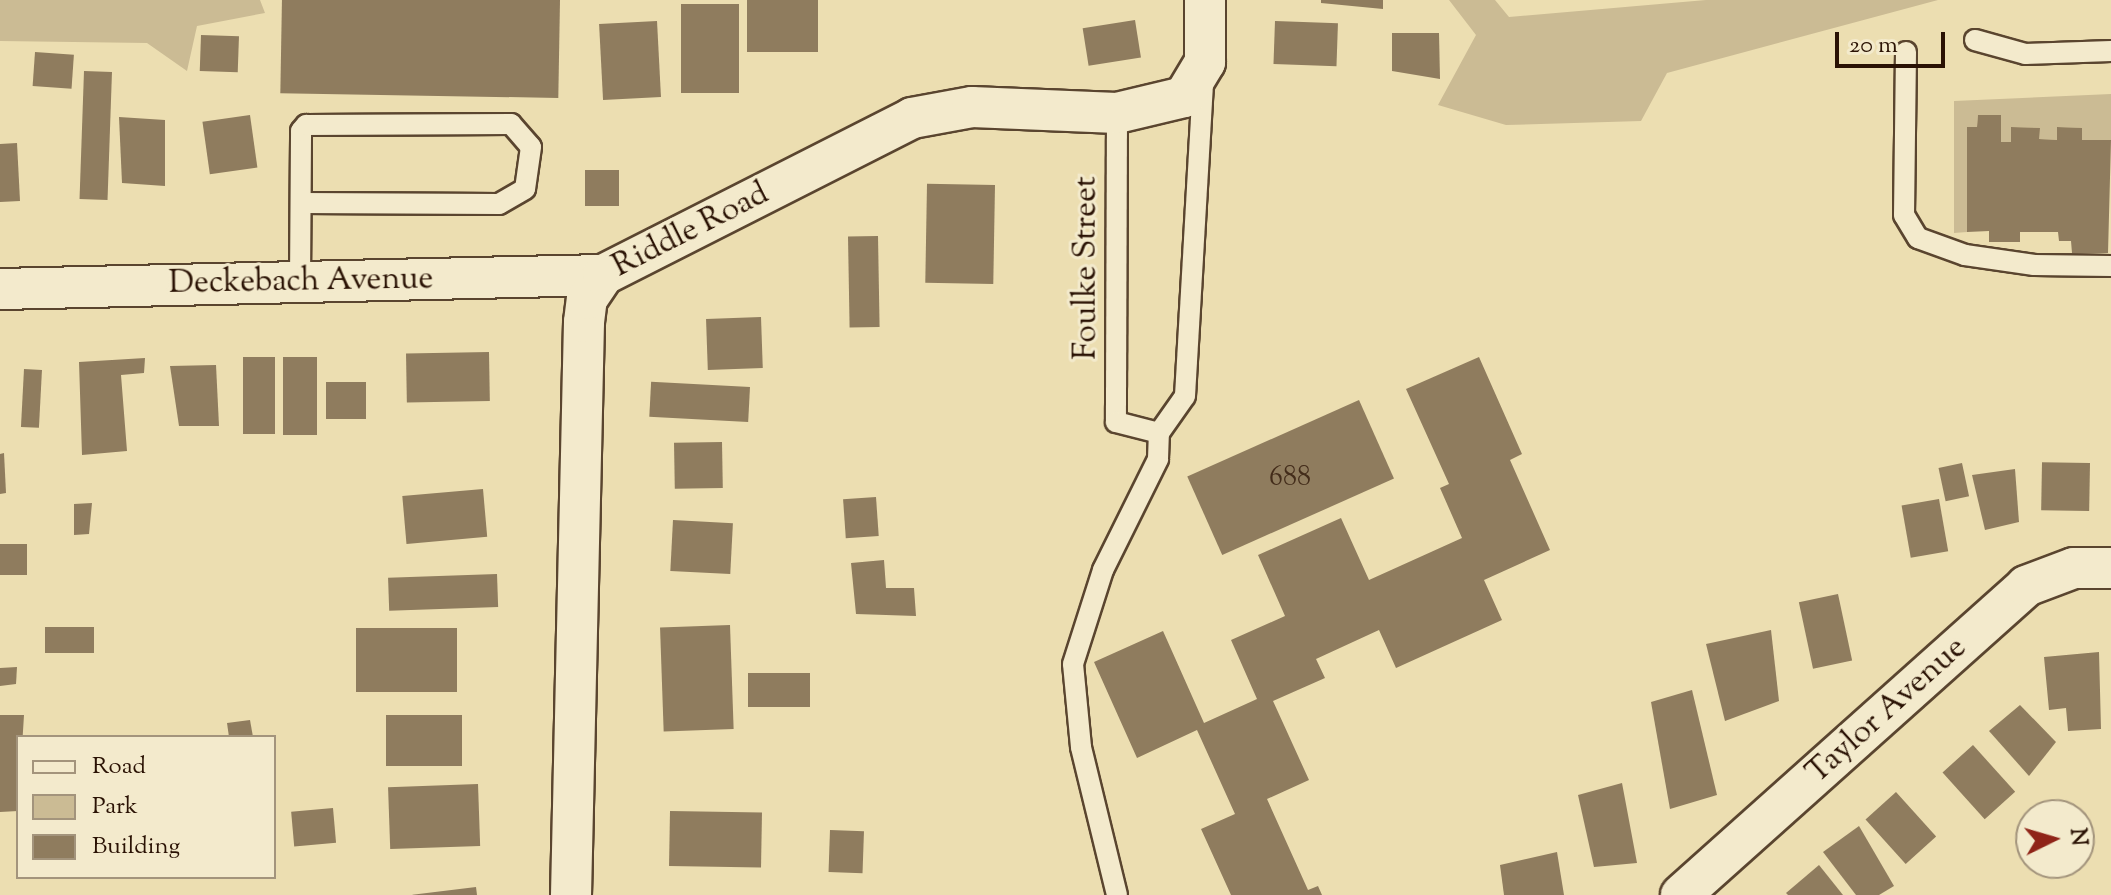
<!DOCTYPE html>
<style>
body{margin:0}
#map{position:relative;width:2111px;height:895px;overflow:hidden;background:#ecdeb1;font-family:"Sorts Mill Goudy",serif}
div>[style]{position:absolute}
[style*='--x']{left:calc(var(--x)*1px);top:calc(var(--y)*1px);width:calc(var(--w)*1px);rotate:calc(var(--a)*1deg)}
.green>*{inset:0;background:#cbbb94}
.building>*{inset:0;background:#8f7c5e;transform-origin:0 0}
.roads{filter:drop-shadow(2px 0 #5a452f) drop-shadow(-2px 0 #5a452f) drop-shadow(0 2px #5a452f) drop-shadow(0 -2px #5a452f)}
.lane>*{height:20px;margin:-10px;padding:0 10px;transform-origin:10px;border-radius:10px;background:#f3eacc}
.street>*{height:40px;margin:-20px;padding:0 20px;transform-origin:20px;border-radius:20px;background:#f3eacc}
span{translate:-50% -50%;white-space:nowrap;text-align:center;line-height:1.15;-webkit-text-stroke:6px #f3eacc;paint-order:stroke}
.number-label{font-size:28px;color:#432c1a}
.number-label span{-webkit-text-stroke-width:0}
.street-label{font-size:32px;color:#2a1204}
.legend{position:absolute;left:16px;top:735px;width:260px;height:144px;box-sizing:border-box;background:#f3eacc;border:2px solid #a3947c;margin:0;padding:10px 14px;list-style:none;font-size:24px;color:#2a1204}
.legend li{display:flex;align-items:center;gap:16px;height:40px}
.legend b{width:40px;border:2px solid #a3947c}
.north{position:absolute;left:2015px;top:799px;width:80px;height:80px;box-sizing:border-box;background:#f3eacc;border:2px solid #a3947c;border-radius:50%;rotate:85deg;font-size:22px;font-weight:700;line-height:32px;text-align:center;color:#2a1204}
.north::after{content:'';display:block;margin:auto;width:28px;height:36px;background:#8f2418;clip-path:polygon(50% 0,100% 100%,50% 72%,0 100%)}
.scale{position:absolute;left:1835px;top:32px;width:110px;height:36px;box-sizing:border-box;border:4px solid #2a1204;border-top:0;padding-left:10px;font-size:24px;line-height:28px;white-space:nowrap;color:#2a1204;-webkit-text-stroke:6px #f3eacc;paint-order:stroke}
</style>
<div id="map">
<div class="green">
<div style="clip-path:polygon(0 0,260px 0,265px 13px,197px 26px,187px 71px,147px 43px,0 41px)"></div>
<div style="clip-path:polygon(1449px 0,1495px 0,1509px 17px,1706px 0,1938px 0,1667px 73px,1641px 121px,1506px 125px,1438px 105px,1476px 35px)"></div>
<div style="clip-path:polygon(2111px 94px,2111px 140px,2082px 140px,2081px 128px,2057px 127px,2057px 140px,2039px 139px,2039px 128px,2012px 127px,2011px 142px,2001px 142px,2001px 115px,1978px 115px,1977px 127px,1967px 128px,1967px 232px,1954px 233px,1954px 101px)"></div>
</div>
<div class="building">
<div style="left:560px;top:0;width:98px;height:278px;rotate:91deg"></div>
<div style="left:747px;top:0;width:71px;height:52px"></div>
<div style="clip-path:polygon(1383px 0,1383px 9px,1321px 3px,1321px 0)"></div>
<div style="left:739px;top:4px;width:89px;height:58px;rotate:90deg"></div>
<div style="left:1135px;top:20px;width:38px;height:53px;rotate:81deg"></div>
<div style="left:657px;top:21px;width:76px;height:58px;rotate:87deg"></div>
<div style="left:1275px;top:21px;width:63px;height:43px;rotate:2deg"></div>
<div style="clip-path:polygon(1392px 33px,1439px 33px,1440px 79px,1392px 71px)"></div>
<div style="left:201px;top:35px;width:38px;height:36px;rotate:2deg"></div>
<div style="left:35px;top:52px;width:39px;height:34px;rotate:4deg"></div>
<div style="left:84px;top:71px;width:28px;height:128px;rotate:2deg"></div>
<div style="left:250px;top:115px;width:53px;height:48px;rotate:82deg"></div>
<div style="clip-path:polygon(1978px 115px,2001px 115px,2001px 142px,2011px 142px,2011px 127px,2040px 128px,2039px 139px,2057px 140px,2057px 127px,2082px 128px,2082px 140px,2111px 140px,2108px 253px,2072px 253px,2071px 241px,2059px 241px,2058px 232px,2020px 232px,2020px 242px,1989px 242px,1989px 231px,1967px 232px,1967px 127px,1977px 127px)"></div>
<div style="clip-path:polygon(119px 117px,165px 120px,165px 186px,122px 183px)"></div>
<div style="clip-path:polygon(17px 143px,20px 201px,0 202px,0 144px)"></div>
<div style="left:585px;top:170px;width:34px;height:36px"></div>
<div style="left:995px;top:185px;width:99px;height:68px;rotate:91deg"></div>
<div style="left:878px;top:236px;width:91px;height:30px;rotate:89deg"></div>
<div style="left:761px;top:317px;width:51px;height:55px;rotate:88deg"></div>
<div style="left:489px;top:352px;width:49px;height:83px;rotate:89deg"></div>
<div style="left:243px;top:357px;width:32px;height:77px"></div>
<div style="left:283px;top:357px;width:34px;height:78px"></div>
<div style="clip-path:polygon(1479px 357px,1522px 454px,1510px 460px,1550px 550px,1484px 580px,1502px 620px,1396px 668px,1379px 630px,1316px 659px,1325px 678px,1273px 701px,1309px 780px,1267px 799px,1308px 890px,1318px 886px,1322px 895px,1231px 895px,1201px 829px,1235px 814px,1197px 730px,1137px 758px,1094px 662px,1163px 631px,1204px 723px,1257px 699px,1231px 640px,1285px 616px,1258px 555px,1341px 518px,1369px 580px,1462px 538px,1440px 488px,1449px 484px,1406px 389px)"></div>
<div style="clip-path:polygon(145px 358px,144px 373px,121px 375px,127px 451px,82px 455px,79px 362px)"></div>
<div style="clip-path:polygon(216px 365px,219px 426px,179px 426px,170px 366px)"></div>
<div style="left:24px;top:369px;width:18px;height:58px;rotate:3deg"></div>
<div style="left:326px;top:382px;width:40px;height:37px"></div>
<div style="left:750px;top:387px;width:35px;height:99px;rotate:93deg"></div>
<div style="left:1359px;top:400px;width:86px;height:188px;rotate:66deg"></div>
<div style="left:722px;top:442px;width:46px;height:48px;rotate:89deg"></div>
<div style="clip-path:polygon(4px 453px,6px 493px,0 494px,0 454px)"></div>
<div style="left:1962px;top:463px;width:34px;height:24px;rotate:78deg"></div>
<div style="left:2090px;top:463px;width:48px;height:48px;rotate:91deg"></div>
<div style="clip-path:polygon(2015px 469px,2019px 522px,1985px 530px,1972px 475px)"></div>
<div style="left:483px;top:489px;width:48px;height:81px;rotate:85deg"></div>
<div style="left:876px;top:497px;width:39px;height:33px;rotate:86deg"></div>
<div style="left:1939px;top:499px;width:53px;height:38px;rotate:80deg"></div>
<div style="clip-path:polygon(92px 503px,89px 534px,74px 535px,74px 504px)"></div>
<div style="left:673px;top:520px;width:60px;height:51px;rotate:3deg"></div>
<div style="left:0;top:544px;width:27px;height:31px"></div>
<div style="clip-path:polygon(884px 560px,886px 588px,914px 588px,916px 616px,856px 614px,851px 563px)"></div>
<div style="left:497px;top:574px;width:33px;height:109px;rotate:88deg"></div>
<div style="left:1838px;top:594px;width:68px;height:40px;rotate:78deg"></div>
<div style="left:730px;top:625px;width:104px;height:70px;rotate:88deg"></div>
<div style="left:45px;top:627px;width:49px;height:26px"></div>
<div style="left:457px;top:628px;width:64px;height:101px;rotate:90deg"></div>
<div style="clip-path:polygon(1771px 630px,1779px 701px,1725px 721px,1706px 644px)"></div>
<div style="clip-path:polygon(2099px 652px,2101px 729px,2068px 731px,2066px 708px,2049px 710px,2044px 657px)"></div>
<div style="clip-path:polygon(17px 667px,16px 684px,0 686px,0 668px)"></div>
<div style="left:748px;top:673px;width:62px;height:34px"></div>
<div style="clip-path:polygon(1692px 690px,1717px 795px,1670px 809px,1651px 702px)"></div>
<div style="clip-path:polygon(2020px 705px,2056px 742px,2029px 776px,1989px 731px)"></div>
<div style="clip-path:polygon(0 715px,24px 715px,18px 811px,0 812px)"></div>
<div style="left:386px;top:715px;width:76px;height:51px"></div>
<div style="clip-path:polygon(250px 720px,253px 737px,229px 737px,227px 723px)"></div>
<div style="left:1973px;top:745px;width:63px;height:41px;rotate:48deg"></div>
<div style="clip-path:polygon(1622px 783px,1637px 863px,1594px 867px,1578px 795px)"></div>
<div style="left:478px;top:784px;width:62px;height:90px;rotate:88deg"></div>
<div style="left:1896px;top:792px;width:60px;height:41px;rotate:48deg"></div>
<div style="left:333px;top:808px;width:35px;height:42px;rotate:85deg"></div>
<div style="left:670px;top:811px;width:92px;height:55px;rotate:1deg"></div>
<div style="clip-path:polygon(1859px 826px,1894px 886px,1879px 895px,1856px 895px,1823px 852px)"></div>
<div style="left:830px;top:830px;width:34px;height:42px;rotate:2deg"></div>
<div style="clip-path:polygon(1557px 852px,1564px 895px,1504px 895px,1500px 865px)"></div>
<div style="clip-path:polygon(1819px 865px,1843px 895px,1788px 895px,1786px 893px)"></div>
<div style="left:476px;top:887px;width:8px;height:64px;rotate:83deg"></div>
</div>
<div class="roads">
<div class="lane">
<div style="--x:1975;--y:40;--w:52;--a:15.6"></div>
<div style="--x:2025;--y:54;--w:86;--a:-2"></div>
<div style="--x:1906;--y:52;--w:163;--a:90.7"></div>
<div style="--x:1904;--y:215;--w:27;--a:59"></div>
<div style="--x:1918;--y:238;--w:50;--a:19.9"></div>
<div style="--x:1965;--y:255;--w:70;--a:8.2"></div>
<div style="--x:2034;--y:265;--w:77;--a:0.7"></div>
<div style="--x:1117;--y:113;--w:309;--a:90.2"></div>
<div style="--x:1116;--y:422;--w:44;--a:14.3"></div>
<div style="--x:300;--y:282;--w:151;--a:-89.6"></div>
<div style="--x:301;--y:131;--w:8;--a:-50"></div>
<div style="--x:306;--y:125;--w:205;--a:-0.3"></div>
<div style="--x:511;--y:124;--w:30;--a:49"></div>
<div style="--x:531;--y:147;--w:42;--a:98.1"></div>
<div style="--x:525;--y:189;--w:30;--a:150"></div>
<div style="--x:499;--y:204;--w:198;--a:-179.7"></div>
<div style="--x:1117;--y:895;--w:152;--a:-103.7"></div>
<div style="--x:1081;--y:747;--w:83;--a:-95.5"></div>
<div style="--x:1073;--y:664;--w:99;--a:-72.3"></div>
<div style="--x:1103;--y:570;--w:124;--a:-63.6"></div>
<div style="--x:1158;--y:459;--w:26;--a:-88"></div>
<div style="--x:1159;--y:433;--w:45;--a:-54.9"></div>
<div style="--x:1185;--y:396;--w:314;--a:-86.7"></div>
</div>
<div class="street">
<div style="--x:0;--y:289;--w:603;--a:-1.33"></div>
<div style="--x:571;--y:895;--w:573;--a:-88.7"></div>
<div style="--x:584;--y:322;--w:23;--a:-83"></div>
<div style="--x:587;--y:299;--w:29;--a:-56"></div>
<div style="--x:603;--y:275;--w:347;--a:-26.9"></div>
<div style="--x:912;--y:118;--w:61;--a:-10.4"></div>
<div style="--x:972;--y:107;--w:145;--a:2.4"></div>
<div style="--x:1117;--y:113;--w:69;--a:-13.4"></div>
<div style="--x:1184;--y:97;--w:41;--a:-59"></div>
<div style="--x:1205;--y:62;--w:62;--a:-90"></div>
<div style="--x:1681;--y:895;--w:463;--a:-41.8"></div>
<div style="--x:2026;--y:586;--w:51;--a:-20.6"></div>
<div style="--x:2074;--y:568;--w:37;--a:0"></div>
</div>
</div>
<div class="number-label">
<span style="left:1290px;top:478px">688</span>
</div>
<div class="street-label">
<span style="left:691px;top:231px;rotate:-27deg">Riddle Road</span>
<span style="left:1087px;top:268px;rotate:-90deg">Foulke Street</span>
<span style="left:301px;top:282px;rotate:-1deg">Deckebach Avenue</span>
<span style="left:1887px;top:711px;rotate:-42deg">Taylor Avenue</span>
</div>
<ul class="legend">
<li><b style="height:10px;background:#f3eacc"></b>Road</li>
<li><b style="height:22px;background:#cbbb94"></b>Park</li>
<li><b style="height:22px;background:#8f7c5e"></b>Building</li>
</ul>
<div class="north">N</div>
<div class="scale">20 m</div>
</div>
